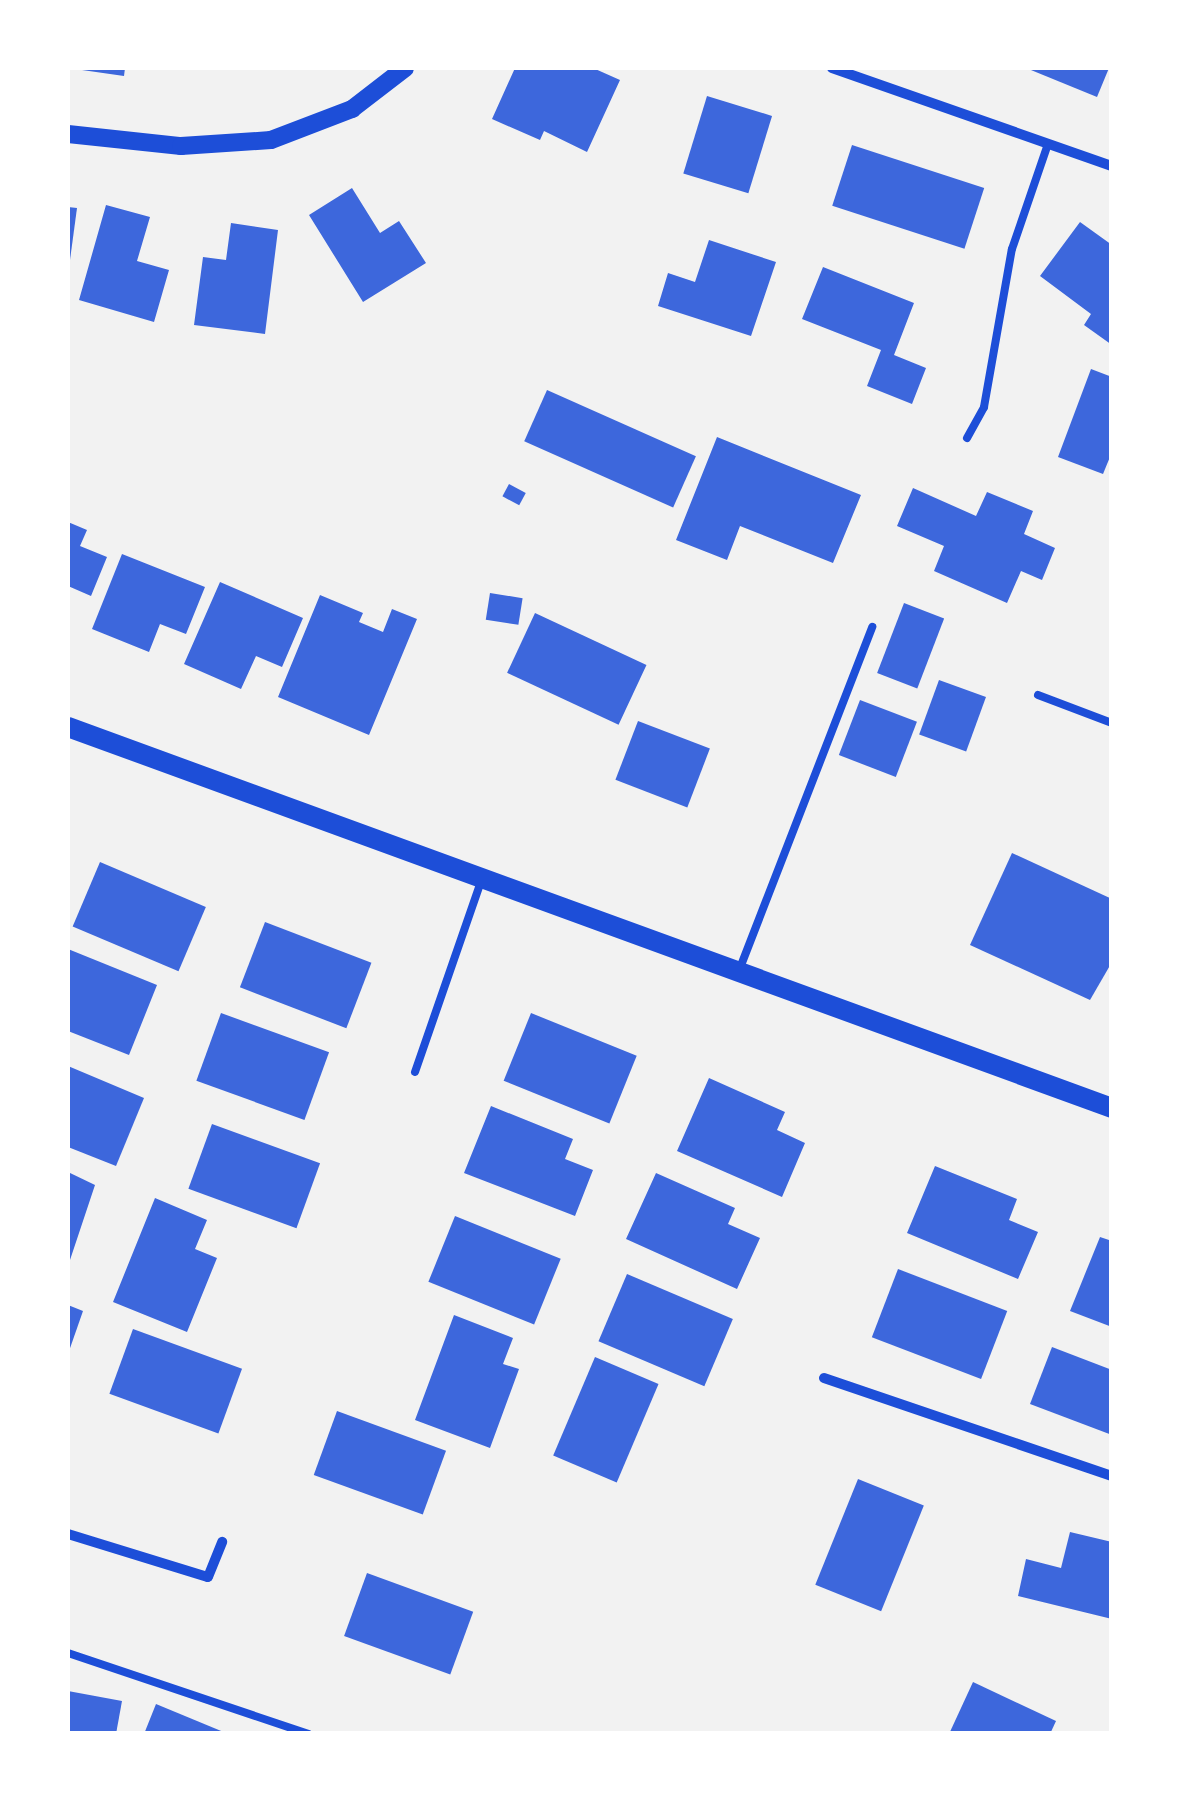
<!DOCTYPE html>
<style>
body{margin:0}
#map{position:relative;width:1179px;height:1801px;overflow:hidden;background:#f2f2f2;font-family:"Noto Sans",sans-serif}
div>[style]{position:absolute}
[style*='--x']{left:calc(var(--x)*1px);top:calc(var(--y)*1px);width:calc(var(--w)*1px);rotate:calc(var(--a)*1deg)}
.building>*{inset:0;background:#3d67dc;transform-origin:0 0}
.service>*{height:8px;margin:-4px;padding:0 4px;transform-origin:4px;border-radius:4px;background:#1d4ed8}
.minor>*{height:10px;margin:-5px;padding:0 5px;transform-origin:5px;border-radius:5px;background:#1d4ed8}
.tertiary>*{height:18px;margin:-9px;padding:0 9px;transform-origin:9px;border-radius:9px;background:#1d4ed8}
.secondary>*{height:20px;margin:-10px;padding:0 10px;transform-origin:10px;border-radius:10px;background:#1d4ed8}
span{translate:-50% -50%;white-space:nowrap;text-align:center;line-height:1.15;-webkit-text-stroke:10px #fff;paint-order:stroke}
.frame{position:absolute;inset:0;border:70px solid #fff;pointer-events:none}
</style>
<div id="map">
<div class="building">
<div style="clip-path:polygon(68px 68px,125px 68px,124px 76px)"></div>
<div style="clip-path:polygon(515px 68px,593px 68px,620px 80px,587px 152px,544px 131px,540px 140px,492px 119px)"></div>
<div style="clip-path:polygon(1026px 68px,1109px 68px,1097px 97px)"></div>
<div style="left:707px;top:96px;width:68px;height:81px;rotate:17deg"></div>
<div style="left:852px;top:145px;width:139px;height:64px;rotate:18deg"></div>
<div style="clip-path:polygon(352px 188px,380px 233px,399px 221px,426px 263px,363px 302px,309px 215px)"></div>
<div style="clip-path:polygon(106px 205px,150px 217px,137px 261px,169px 270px,154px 322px,79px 300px)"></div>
<div style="clip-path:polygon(68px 207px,77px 208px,70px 260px,68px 259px)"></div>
<div style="clip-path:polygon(1080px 222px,1112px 245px,1112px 345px,1084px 325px,1091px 314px,1040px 276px)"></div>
<div style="clip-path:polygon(231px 223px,278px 230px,265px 334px,194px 325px,203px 257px,226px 260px)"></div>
<div style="clip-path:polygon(709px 240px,776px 262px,751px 336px,658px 306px,668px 273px,695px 282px)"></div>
<div style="clip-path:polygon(823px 267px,914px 303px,894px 355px,926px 368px,912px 404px,867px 386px,881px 350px,802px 319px)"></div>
<div style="clip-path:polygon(1091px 369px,1112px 377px,1112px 452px,1103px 474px,1058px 457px)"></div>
<div style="left:547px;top:390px;width:163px;height:56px;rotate:24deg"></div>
<div style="clip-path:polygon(717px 437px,861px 495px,833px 563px,740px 526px,727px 560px,676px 540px)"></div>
<div style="left:509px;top:484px;width:19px;height:14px;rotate:28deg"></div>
<div style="clip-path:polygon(913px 488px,976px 516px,987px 492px,1033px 511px,1024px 534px,1055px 548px,1042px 580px,1021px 571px,1007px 603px,934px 571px,944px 546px,897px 526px)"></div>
<div style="clip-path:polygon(68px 522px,87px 530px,80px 546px,107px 557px,91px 596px,68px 586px)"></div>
<div style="clip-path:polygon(122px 554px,205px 587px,186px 634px,160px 624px,149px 652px,92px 629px)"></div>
<div style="clip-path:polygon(220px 582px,303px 618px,282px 667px,256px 656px,241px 689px,184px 664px)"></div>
<div style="left:490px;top:593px;width:33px;height:27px;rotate:9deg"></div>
<div style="clip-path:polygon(320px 595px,363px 613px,359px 622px,383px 632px,392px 609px,417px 619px,369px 735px,278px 697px)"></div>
<div style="left:904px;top:603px;width:43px;height:75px;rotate:21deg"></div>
<div style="left:535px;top:613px;width:123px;height:66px;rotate:25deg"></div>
<div style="left:939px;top:680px;width:50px;height:58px;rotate:20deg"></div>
<div style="left:860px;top:700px;width:61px;height:59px;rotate:21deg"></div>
<div style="left:638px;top:721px;width:77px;height:63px;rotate:21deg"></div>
<div style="clip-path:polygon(1012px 853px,1112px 899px,1112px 962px,1090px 1000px,970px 945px)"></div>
<div style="left:100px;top:862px;width:115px;height:70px;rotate:23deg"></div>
<div style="left:265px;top:922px;width:114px;height:70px;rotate:21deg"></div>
<div style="clip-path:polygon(68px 949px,157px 985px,129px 1055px,68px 1031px)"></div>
<div style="left:221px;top:1013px;width:115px;height:72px;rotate:20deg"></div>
<div style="left:531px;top:1013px;width:114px;height:73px;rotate:22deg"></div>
<div style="clip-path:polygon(68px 1066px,144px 1098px,116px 1166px,68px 1147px)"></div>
<div style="clip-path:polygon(709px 1078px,785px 1112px,777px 1130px,805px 1143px,782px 1197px,677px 1151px)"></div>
<div style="clip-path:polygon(491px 1106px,573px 1139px,565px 1159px,593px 1170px,575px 1216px,464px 1173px)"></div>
<div style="left:212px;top:1124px;width:115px;height:69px;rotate:20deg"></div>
<div style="clip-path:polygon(935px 1166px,1017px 1199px,1009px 1220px,1038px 1232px,1018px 1279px,907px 1233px)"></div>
<div style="clip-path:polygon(68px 1172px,95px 1185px,68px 1266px)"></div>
<div style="clip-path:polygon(656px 1173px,735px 1208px,728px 1224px,760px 1238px,737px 1289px,626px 1239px)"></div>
<div style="clip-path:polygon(155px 1198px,207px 1220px,195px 1249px,217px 1258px,187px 1332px,113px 1302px)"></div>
<div style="left:455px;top:1216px;width:114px;height:71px;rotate:22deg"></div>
<div style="clip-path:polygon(1100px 1237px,1112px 1241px,1112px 1327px,1070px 1311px)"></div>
<div style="left:898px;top:1269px;width:117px;height:73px;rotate:21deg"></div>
<div style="left:627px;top:1274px;width:115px;height:73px;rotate:23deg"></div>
<div style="clip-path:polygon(68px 1305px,83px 1311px,68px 1354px)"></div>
<div style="clip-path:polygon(454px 1315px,513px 1338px,503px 1364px,519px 1369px,490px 1448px,415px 1420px)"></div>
<div style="left:133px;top:1329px;width:116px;height:69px;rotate:20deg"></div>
<div style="clip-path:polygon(1052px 1347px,1112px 1370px,1112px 1435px,1030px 1404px)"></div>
<div style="left:595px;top:1357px;width:69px;height:107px;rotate:23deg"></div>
<div style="left:337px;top:1411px;width:116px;height:68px;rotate:20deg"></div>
<div style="left:858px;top:1479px;width:71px;height:114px;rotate:22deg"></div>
<div style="clip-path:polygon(1070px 1532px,1112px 1542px,1112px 1619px,1018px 1596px,1026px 1559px,1061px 1568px)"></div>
<div style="left:367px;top:1573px;width:113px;height:67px;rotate:20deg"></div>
<div style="clip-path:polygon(973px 1682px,1056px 1721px,1050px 1734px,949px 1734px)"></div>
<div style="clip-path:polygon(68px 1691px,122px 1701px,116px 1734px,68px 1734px)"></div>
<div style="clip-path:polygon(156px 1704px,226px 1733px,226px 1734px,144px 1734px)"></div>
</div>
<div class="service">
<div style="--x:967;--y:438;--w:35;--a:-61"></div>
<div style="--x:984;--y:407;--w:160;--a:-80"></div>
<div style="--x:1012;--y:249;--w:111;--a:-71.1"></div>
<div style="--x:1038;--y:695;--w:79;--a:20.7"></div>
<div style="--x:740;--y:968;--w:366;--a:-68.8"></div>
<div style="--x:415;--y:1072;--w:205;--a:-70.9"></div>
<div style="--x:68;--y:1653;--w:254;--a:18.6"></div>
</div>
<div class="minor">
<div style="--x:832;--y:68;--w:297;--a:19.3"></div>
<div style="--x:824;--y:1378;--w:304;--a:18.8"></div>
<div style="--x:68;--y:1534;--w:146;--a:17.1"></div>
<div style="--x:208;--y:1577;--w:38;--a:-68"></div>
</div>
<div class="tertiary">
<div style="--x:68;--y:134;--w:114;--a:6.1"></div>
<div style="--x:181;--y:146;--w:90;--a:-3.8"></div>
<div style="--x:271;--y:140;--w:87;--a:-20.9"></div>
<div style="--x:352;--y:109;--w:67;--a:-37.7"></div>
</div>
<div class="secondary">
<div style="--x:68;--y:727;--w:1111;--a:20.05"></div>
</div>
<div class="frame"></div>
</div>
